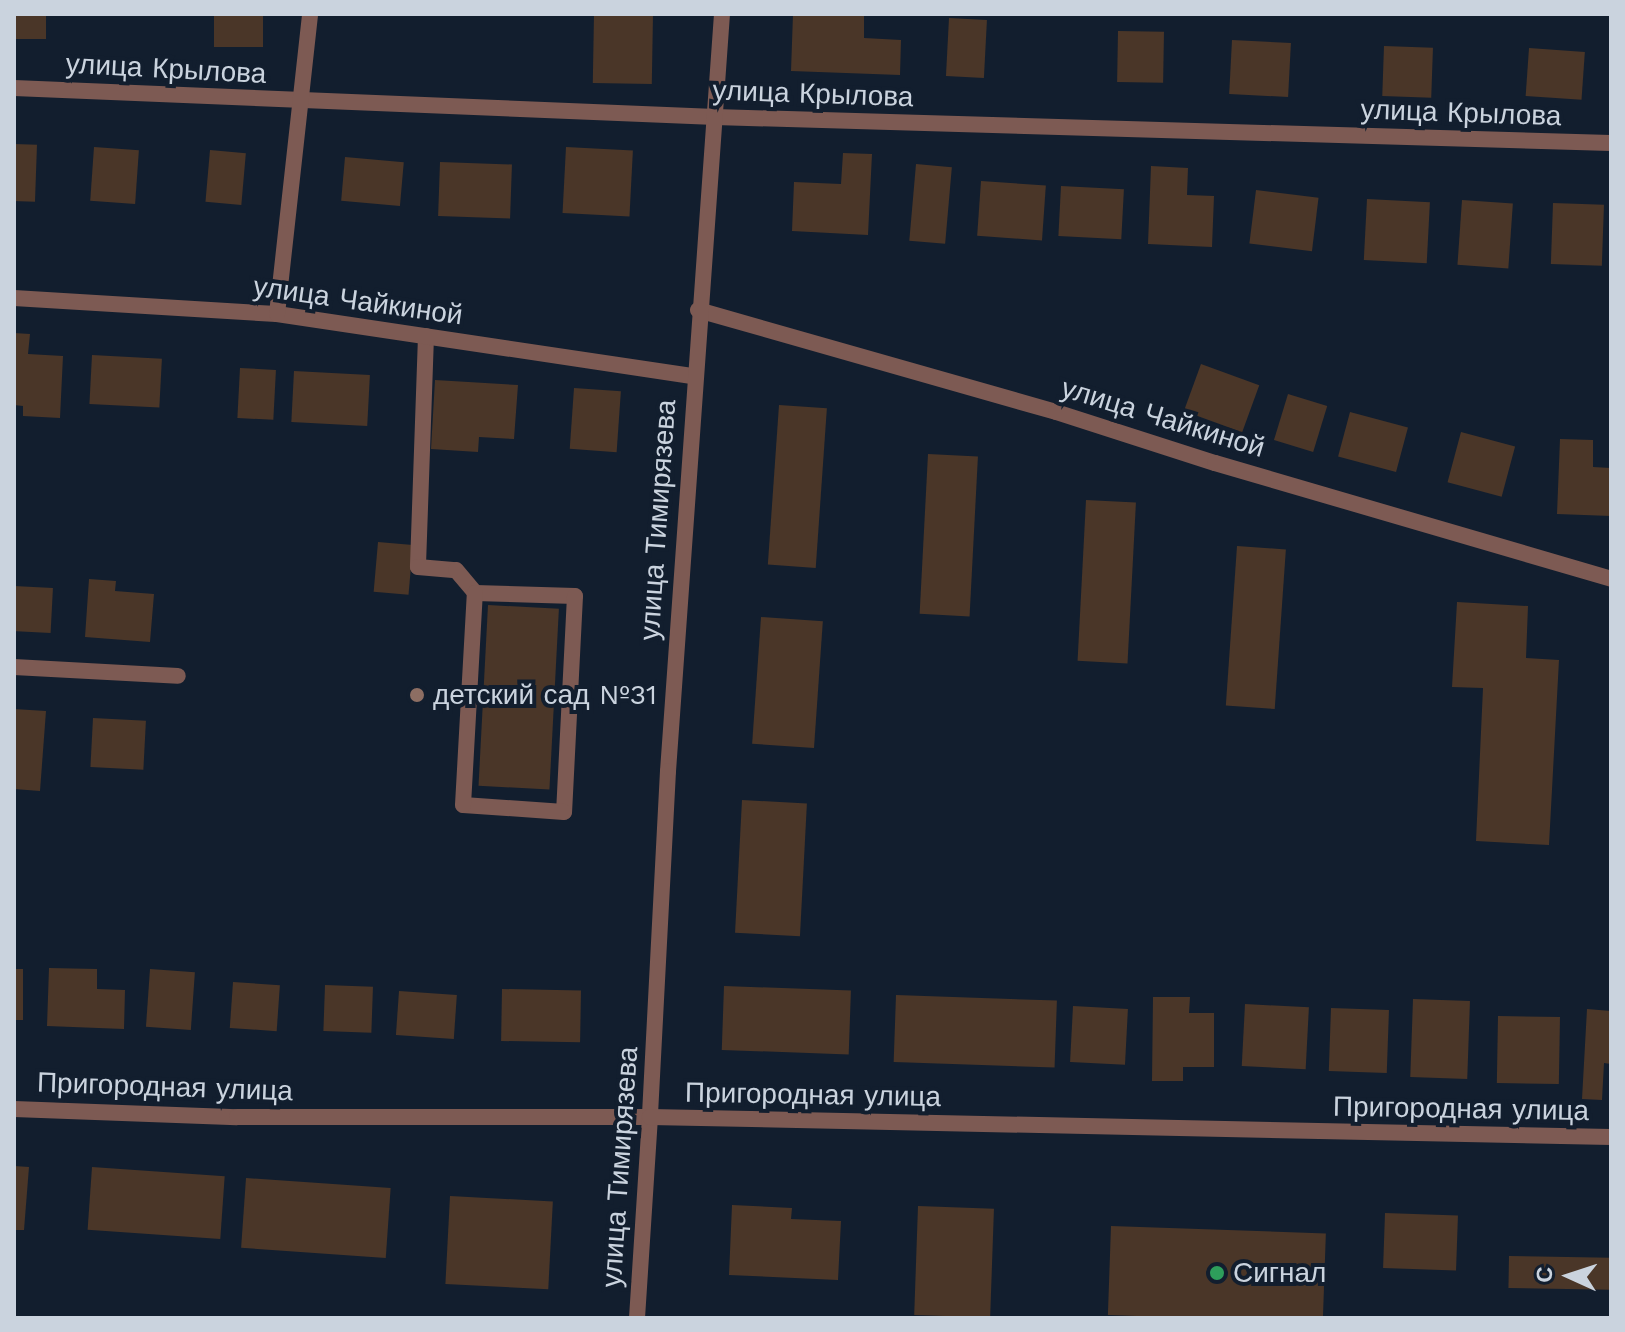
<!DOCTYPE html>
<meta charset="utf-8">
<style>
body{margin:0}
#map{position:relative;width:1625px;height:1332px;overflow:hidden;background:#121e2e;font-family:"Work Sans",sans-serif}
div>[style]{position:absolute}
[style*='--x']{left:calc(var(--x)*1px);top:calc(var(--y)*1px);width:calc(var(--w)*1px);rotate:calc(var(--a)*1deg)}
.building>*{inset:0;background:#4a3628;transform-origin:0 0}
.service>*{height:16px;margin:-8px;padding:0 8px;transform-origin:8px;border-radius:8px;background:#7d5a53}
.minor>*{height:16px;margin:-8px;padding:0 8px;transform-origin:8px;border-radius:8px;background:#7d5a53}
.tertiary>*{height:16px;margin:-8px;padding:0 8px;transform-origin:8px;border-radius:8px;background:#7d5a53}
.dots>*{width:22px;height:22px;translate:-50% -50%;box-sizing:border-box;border:4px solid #121e2e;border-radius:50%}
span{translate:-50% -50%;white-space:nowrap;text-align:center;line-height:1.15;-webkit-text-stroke:8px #121e2e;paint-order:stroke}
.street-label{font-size:28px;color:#cad3de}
.poi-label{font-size:28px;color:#cad3de}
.left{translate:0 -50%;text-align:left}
.frame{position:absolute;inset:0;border:16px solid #cad3de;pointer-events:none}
.north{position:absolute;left:1529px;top:1236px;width:80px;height:80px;-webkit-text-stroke:6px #121e2e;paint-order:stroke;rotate:273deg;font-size:22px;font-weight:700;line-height:32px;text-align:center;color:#cad3de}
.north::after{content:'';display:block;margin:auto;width:28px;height:36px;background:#cad3de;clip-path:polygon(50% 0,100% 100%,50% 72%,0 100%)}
</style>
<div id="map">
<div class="building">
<div style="left:14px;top:14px;width:32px;height:25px"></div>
<div style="left:214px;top:14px;width:49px;height:33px"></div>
<div style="left:594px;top:14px;width:59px;height:69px;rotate:1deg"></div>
<div style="clip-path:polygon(793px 14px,864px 14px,864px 38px,901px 40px,900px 75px,791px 71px)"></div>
<div style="left:949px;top:18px;width:38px;height:58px;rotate:3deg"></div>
<div style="left:1118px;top:31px;width:46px;height:51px;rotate:1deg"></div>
<div style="left:1232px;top:40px;width:59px;height:54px;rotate:3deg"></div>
<div style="left:1384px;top:46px;width:49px;height:50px;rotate:2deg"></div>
<div style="left:1529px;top:48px;width:56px;height:48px;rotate:4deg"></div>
<div style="left:14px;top:144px;width:23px;height:57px;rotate:2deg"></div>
<div style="left:94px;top:147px;width:45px;height:54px;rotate:4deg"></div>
<div style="left:566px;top:147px;width:67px;height:66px;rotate:3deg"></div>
<div style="left:210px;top:150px;width:36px;height:52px;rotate:5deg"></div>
<div style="clip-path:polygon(843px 153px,872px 154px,868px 235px,792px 231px,794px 182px,841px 184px)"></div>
<div style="left:345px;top:157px;width:59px;height:44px;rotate:5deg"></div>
<div style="left:440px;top:162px;width:72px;height:54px;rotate:2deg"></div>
<div style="left:916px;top:164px;width:36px;height:77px;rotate:5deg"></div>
<div style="clip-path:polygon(1151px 166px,1188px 168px,1187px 195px,1214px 196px,1212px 247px,1148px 244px)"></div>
<div style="left:981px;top:181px;width:65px;height:55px;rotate:4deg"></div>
<div style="left:1061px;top:186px;width:63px;height:50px;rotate:3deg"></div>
<div style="left:1256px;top:190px;width:63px;height:54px;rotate:7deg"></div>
<div style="left:1367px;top:199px;width:63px;height:61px;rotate:3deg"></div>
<div style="left:1462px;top:200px;width:51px;height:65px;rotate:4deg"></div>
<div style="left:1553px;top:203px;width:51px;height:61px;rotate:2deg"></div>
<div style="clip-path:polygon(14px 333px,30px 334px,28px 354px,63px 356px,60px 418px,23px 416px,23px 406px,14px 405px)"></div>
<div style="left:92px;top:355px;width:70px;height:49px;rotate:3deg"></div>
<div style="left:1201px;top:364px;width:62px;height:50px;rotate:20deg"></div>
<div style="left:240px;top:368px;width:36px;height:50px;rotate:3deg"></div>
<div style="left:294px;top:371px;width:76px;height:51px;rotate:3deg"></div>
<div style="clip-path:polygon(435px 380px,518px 385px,514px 439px,479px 437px,478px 452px,431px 449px)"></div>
<div style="left:574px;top:388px;width:47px;height:61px;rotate:4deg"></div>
<div style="left:1288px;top:394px;width:41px;height:48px;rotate:17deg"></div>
<div style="left:779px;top:405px;width:48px;height:160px;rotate:4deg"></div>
<div style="left:1350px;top:412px;width:60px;height:46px;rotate:15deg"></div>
<div style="left:1461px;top:432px;width:56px;height:52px;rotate:15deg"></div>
<div style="clip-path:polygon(1560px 439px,1593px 440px,1593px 467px,1611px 468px,1611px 516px,1557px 514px)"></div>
<div style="left:928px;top:454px;width:50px;height:160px;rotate:3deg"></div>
<div style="left:1086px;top:500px;width:50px;height:161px;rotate:3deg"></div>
<div style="left:378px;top:542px;width:35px;height:50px;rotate:5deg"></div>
<div style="left:1237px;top:546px;width:49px;height:160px;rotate:4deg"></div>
<div style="clip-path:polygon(89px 579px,116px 581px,115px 591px,154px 594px,150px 642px,85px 637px)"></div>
<div style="left:14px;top:586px;width:39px;height:45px;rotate:3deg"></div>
<div style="clip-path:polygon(1457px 602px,1528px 606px,1526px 658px,1559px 660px,1549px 845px,1476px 841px,1483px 688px,1452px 687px)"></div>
<div style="left:488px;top:605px;width:71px;height:181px;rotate:3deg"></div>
<div style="left:761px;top:617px;width:62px;height:127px;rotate:4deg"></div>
<div style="clip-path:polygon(14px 709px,46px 711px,40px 791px,14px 789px)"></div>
<div style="left:93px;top:718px;width:53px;height:49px;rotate:3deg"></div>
<div style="left:742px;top:800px;width:65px;height:133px;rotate:3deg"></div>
<div style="clip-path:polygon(49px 968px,97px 969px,97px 989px,125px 990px,124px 1029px,47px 1026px)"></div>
<div style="left:14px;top:969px;width:9px;height:51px"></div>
<div style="left:150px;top:969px;width:45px;height:58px;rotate:4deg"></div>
<div style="left:233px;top:982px;width:47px;height:46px;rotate:4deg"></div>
<div style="left:325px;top:985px;width:48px;height:46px;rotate:2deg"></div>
<div style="left:724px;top:986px;width:127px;height:64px;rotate:2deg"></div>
<div style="left:502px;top:989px;width:79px;height:52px;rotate:1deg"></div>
<div style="left:399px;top:991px;width:58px;height:44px;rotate:4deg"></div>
<div style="left:896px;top:995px;width:161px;height:67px;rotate:2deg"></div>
<div style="clip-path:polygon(1153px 997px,1190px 997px,1189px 1013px,1214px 1013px,1214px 1067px,1183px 1067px,1183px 1081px,1152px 1081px)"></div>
<div style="left:1413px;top:999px;width:57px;height:78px;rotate:2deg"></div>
<div style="left:1245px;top:1004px;width:64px;height:62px;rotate:3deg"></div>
<div style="left:1073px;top:1006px;width:55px;height:56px;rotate:3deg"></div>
<div style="left:1331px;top:1008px;width:58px;height:63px;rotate:2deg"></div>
<div style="clip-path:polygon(1587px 1009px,1611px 1011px,1611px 1064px,1604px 1063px,1602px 1100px,1582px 1099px)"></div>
<div style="left:1498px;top:1016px;width:62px;height:67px;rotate:1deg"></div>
<div style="clip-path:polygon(14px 1166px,29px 1167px,24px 1230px,14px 1230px)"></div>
<div style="left:92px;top:1167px;width:133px;height:63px;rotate:4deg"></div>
<div style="left:246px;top:1178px;width:145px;height:70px;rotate:4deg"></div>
<div style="left:450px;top:1196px;width:103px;height:88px;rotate:3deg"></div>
<div style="clip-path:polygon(732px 1205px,792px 1208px,791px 1219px,841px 1221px,838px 1280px,729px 1275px)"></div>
<div style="left:918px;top:1206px;width:76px;height:109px;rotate:2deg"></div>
<div style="left:1385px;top:1213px;width:73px;height:55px;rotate:2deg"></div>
<div style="left:1111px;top:1226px;width:215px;height:89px;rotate:2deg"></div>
<div style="left:1509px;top:1256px;width:102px;height:32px;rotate:1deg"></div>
</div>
<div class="service">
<div style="--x:426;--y:336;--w:231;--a:92"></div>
<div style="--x:418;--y:567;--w:38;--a:5"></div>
<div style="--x:456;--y:570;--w:30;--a:50"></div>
<div style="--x:475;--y:593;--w:100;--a:1.7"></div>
<div style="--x:575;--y:596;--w:216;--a:92.9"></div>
<div style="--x:564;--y:812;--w:101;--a:-176"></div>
<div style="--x:463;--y:805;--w:212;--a:-86.8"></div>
</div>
<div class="minor">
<div style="--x:14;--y:88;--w:702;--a:2.37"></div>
<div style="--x:715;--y:117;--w:896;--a:1.66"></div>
<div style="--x:14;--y:298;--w:263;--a:3.5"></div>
<div style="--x:277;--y:314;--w:421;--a:8.5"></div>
<div style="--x:698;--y:310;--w:372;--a:15.9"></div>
<div style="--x:1056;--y:412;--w:167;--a:17.8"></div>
<div style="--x:1215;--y:463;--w:413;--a:16.3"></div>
<div style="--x:277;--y:314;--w:302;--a:-83.7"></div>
<div style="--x:14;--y:667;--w:164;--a:3.1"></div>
<div style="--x:14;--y:1109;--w:223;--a:2.1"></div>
<div style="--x:237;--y:1117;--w:413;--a:0"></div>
<div style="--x:650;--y:1117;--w:201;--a:93.7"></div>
</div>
<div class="tertiary">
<div style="--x:722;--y:14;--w:759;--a:94.08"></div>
<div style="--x:668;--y:771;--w:346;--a:93"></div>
<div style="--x:650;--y:1117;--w:961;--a:1.19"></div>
</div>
<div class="dots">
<div style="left:417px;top:695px;background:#8d6e63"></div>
<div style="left:1217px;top:1273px;background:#2e9e5b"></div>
</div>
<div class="street-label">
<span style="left:166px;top:69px;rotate:3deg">улица Крылова</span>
<span style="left:813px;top:94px;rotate:2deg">улица Крылова</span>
<span style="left:1461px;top:113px;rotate:2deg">улица Крылова</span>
<span style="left:358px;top:301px;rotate:8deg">улица Чайкиной</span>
<span style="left:1163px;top:418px;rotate:17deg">улица Чайкиной</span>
<span style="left:658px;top:520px;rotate:-86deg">улица Тимирязева</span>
<span style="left:165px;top:1087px;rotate:2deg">Пригородная улица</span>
<span style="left:813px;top:1095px;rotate:1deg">Пригородная улица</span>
<span style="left:1461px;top:1109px;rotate:1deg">Пригородная улица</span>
<span style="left:620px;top:1167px;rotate:-86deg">улица Тимирязева</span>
</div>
<div class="poi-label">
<span class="left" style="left:433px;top:695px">детский сад №31</span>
<span class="left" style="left:1233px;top:1273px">Сигнал</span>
</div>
<div class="frame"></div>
<div class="north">С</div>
</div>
